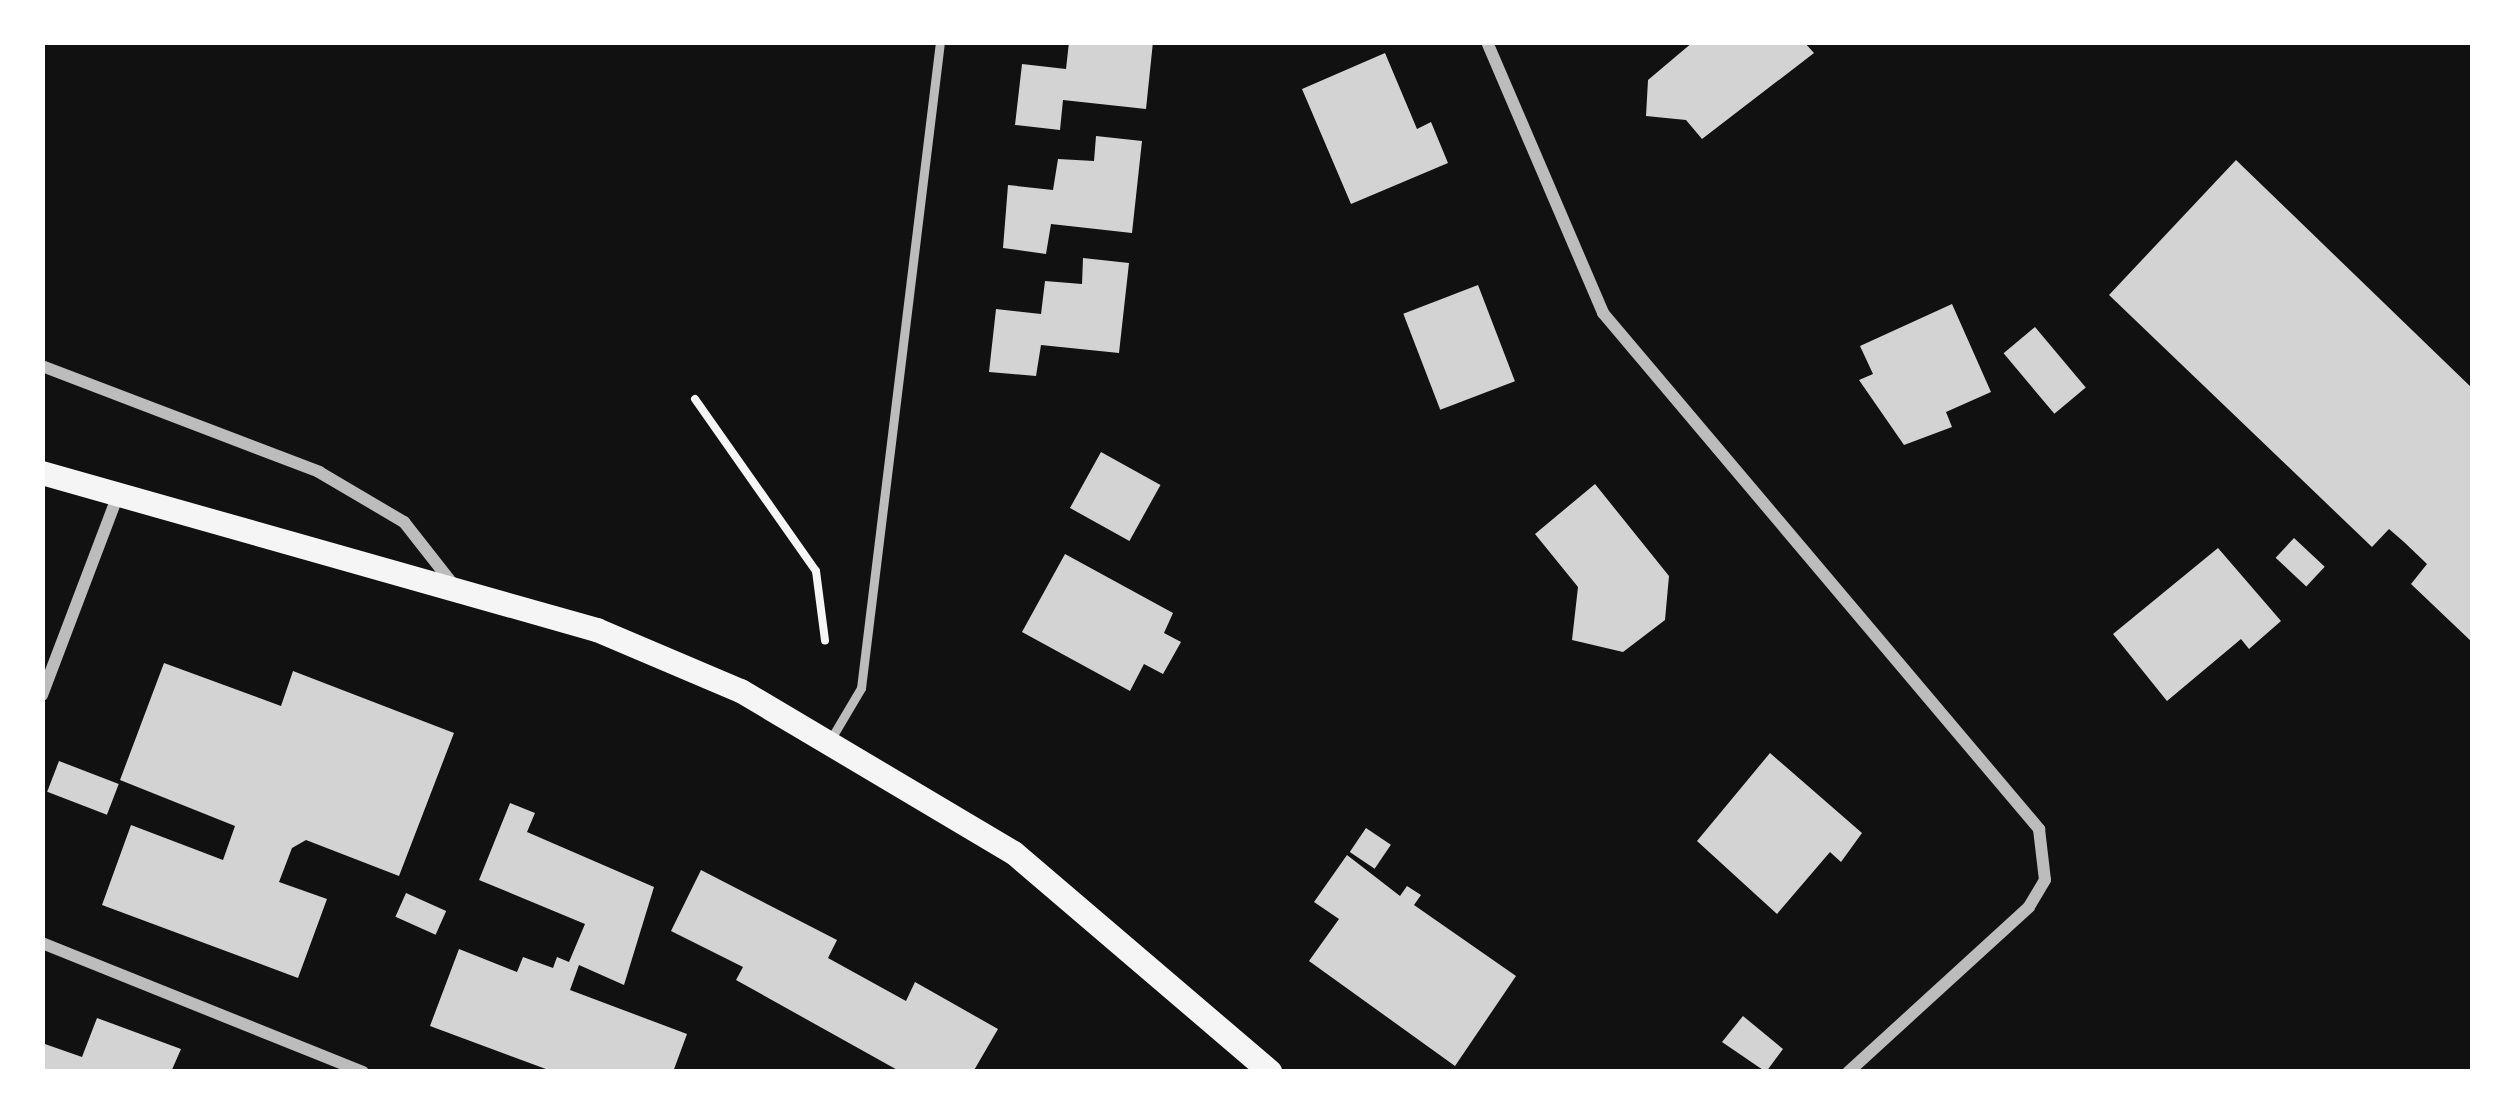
<!DOCTYPE html>
<style>
body{margin:0}
#map{position:relative;width:2515px;height:1114px;overflow:hidden;background:#111;font-family:Poppins,sans-serif}
div>[style]{position:absolute}
[style*='--x']{left:calc(var(--x)*1px);top:calc(var(--y)*1px);width:calc(var(--w)*1px);rotate:calc(var(--a)*1deg)}
.building>*{inset:0;background:#d3d3d3;transform-origin:0 0}
.path>*{height:8px;margin:-4px;padding:0 4px;transform-origin:4px;border-radius:4px;background:#f5f5f5}
.service>*{height:9px;margin:-4.5px;padding:0 4.5px;transform-origin:4.5px;border-radius:4.5px;background:#bcbcbc}
.minor>*{height:12px;margin:-6px;padding:0 6px;transform-origin:6px;border-radius:6px;background:#bcbcbc}
.secondary>*{height:24px;margin:-12px;padding:0 12px;transform-origin:12px;border-radius:12px;background:#f5f5f5}
span{translate:-50% -50%;white-space:nowrap;text-align:center;line-height:1.15;-webkit-text-stroke:12px #fff;paint-order:stroke}
.frame{position:absolute;inset:0;border:45px solid #fff;pointer-events:none}
</style>
<div id="map">
<div class="building">
<div style="clip-path:polygon(1069px 42px,1153px 42px,1146px 109px,1063px 100px,1060px 130px,1015px 125px,1022px 64px,1066px 69px)"></div>
<div style="clip-path:polygon(1693px 42px,1804px 42px,1814px 53px,1702px 139px,1686px 120px,1646px 116px,1648px 80px)"></div>
<div style="clip-path:polygon(1385px 53px,1417px 129px,1431px 122px,1448px 163px,1351px 204px,1302px 89px)"></div>
<div style="clip-path:polygon(1096px 136px,1142px 141px,1132px 233px,1051px 224px,1046px 254px,1003px 248px,1008px 185px,1053px 190px,1058px 159px,1094px 161px)"></div>
<div style="clip-path:polygon(2236px 160px,2473px 389px,2473px 643px,2411px 584px,2427px 564px,2404px 542px,2389px 529px,2372px 547px,2109px 295px)"></div>
<div style="clip-path:polygon(1083px 258px,1129px 263px,1119px 353px,1041px 345px,1036px 376px,989px 372px,996px 309px,1041px 314px,1045px 281px,1082px 284px)"></div>
<div style="left:1478px;top:285px;width:103px;height:80px;rotate:69deg"></div>
<div style="clip-path:polygon(1952px 304px,1991px 392px,1946px 412px,1952px 427px,1904px 445px,1859px 380px,1873px 374px,1860px 346px)"></div>
<div style="left:2035px;top:327px;width:79px;height:41px;rotate:50deg"></div>
<div style="left:1101px;top:452px;width:68px;height:64px;rotate:29deg"></div>
<div style="clip-path:polygon(1595px 484px,1669px 576px,1665px 620px,1623px 652px,1572px 640px,1578px 587px,1535px 534px)"></div>
<div style="left:2294px;top:538px;width:42px;height:27px;rotate:43deg"></div>
<div style="clip-path:polygon(2218px 548px,2281px 621px,2249px 649px,2241px 639px,2167px 701px,2113px 634px)"></div>
<div style="clip-path:polygon(1065px 554px,1173px 613px,1164px 633px,1181px 642px,1163px 674px,1144px 664px,1130px 691px,1022px 632px)"></div>
<div style="clip-path:polygon(164px 663px,281px 706px,293px 671px,454px 733px,399px 876px,306px 840px,292px 848px,279px 882px,327px 899px,298px 978px,102px 905px,131px 825px,223px 860px,235px 826px,120px 780px)"></div>
<div style="clip-path:polygon(1770px 753px,1862px 833px,1841px 862px,1830px 852px,1777px 914px,1697px 841px)"></div>
<div style="left:59px;top:761px;width:64px;height:33px;rotate:21deg"></div>
<div style="clip-path:polygon(510px 803px,535px 813px,527px 832px,654px 887px,624px 985px,579px 965px,570px 990px,687px 1034px,673px 1072px,554px 1072px,430px 1026px,459px 949px,517px 972px,523px 957px,553px 968px,557px 957px,569px 962px,585px 924px,479px 880px)"></div>
<div style="left:1366px;top:828px;width:30px;height:29px;rotate:34deg"></div>
<div style="clip-path:polygon(1347px 855px,1400px 896px,1407px 886px,1421px 895px,1414px 905px,1516px 976px,1455px 1066px,1309px 961px,1339px 919px,1314px 902px)"></div>
<div style="clip-path:polygon(701px 870px,837px 940px,828px 958px,906px 1001px,915px 982px,998px 1029px,973px 1072px,901px 1072px,736px 980px,743px 967px,671px 931px)"></div>
<div style="left:406px;top:893px;width:44px;height:26px;rotate:24deg"></div>
<div style="clip-path:polygon(1743px 1016px,1783px 1049px,1766px 1072px,1722px 1042px)"></div>
<div style="clip-path:polygon(97px 1018px,181px 1049px,171px 1072px,42px 1072px,42px 1043px,82px 1057px)"></div>
</div>
<div class="path">
<div style="--x:695;--y:399;--w:210;--a:54.9"></div>
<div style="--x:816;--y:571;--w:70;--a:82.6"></div>
</div>
<div class="service">
<div style="--x:832;--y:737;--w:57;--a:-59.4"></div>
<div style="--x:861;--y:688;--w:651;--a:-83.03"></div>
</div>
<div class="minor">
<div style="--x:1487;--y:42;--w:295;--a:66.8"></div>
<div style="--x:1603;--y:313;--w:676;--a:49.8"></div>
<div style="--x:2039;--y:829;--w:51;--a:83.3"></div>
<div style="--x:2045;--y:880;--w:31;--a:121"></div>
<div style="--x:2029;--y:907;--w:245;--a:137.6"></div>
<div style="--x:42;--y:366;--w:297;--a:20.9"></div>
<div style="--x:319;--y:472;--w:99;--a:30.5"></div>
<div style="--x:404;--y:522;--w:83;--a:51.9"></div>
<div style="--x:42;--y:695;--w:214;--a:-69.2"></div>
<div style="--x:42;--y:943;--w:346;--a:21.9"></div>
</div>
<div class="secondary">
<div style="--x:42;--y:473;--w:577;--a:15.8"></div>
<div style="--x:597;--y:630;--w:156;--a:23"></div>
<div style="--x:741;--y:691;--w:317;--a:30.7"></div>
<div style="--x:1014;--y:853;--w:337;--a:40.5"></div>
</div>
<div class="frame"></div>
</div>
